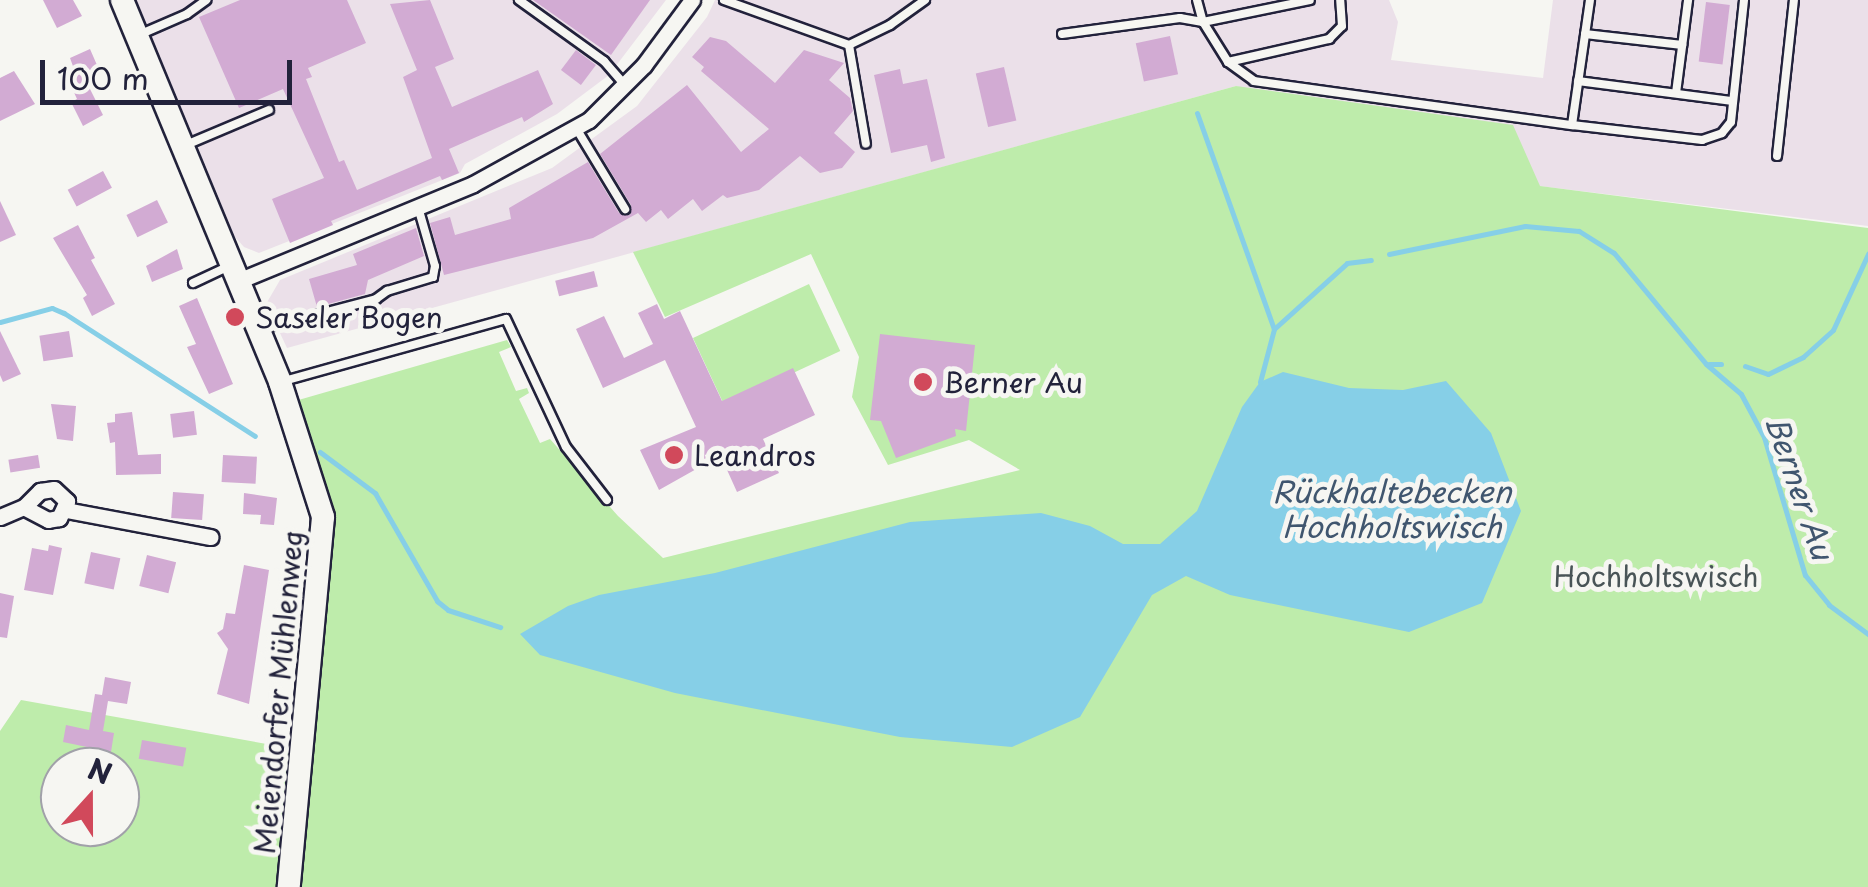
<!DOCTYPE html>
<meta charset="utf-8">
<style>
body{margin:0}
#map{position:relative;width:1868px;height:887px;overflow:hidden;background:#f6f6f2;font-family:"Playpen Sans",sans-serif}
div>[style]{position:absolute}
[style*='--x']{left:calc(var(--x)*1px);top:calc(var(--y)*1px);width:calc(var(--w)*1px);rotate:calc(var(--a)*1deg)}
.built>*{inset:0;background:#ebe0e9}
.green>*{inset:0;background:#beecab;transform-origin:0 0}
.water>*{inset:0;background:#86cfe7}
.stream>*{height:5px;margin:-2.5px;padding:0 2.5px;transform-origin:2.5px;border-radius:2.5px;background:#86cfe7}
.building>*{inset:0;background:#d2abd3;transform-origin:0 0}
.roads{filter:drop-shadow(2px 0 #22223b) drop-shadow(-2px 0 #22223b) drop-shadow(0 2px #22223b) drop-shadow(0 -2px #22223b)}
.lane>*{height:8px;margin:-4px;padding:0 4px;transform-origin:4px;border-radius:4px;background:#f6f6f2}
.street>*{height:15px;margin:-7.5px;padding:0 7.5px;transform-origin:7.5px;border-radius:7.5px;background:#f6f6f2}
.secondary>*{height:22px;margin:-11px;padding:0 11px;transform-origin:11px;border-radius:11px;background:#f6f6f2}
.dots>*{width:28px;height:28px;translate:-50% -50%;box-sizing:border-box;border:5px solid #f6f6f2;border-radius:50%}
span{translate:-50% -50%;white-space:nowrap;text-align:center;line-height:1.15;-webkit-text-stroke:10px #f6f6f2;paint-order:stroke}
.poi-label{font-size:28px;color:#22223b}
.left{translate:0 -50%;text-align:left}
.park-label{font-size:28px;color:#495457}
.street-label{font-size:28px;color:#22223b}
.water-label{font-size:30px;color:#40566f;font-style:italic}
.north{position:absolute;left:40px;top:747px;width:100px;height:100px;box-sizing:border-box;background:#f6f6f2;border:2px solid #a1a1a9;border-radius:50%;rotate:21deg;font-size:28px;font-weight:700;line-height:40px;text-align:center;color:#22223b}
.north::after{content:'';display:block;margin:auto;width:35px;height:45px;background:#d1495b;clip-path:polygon(50% 0,100% 100%,50% 72%,0 100%)}
.scale{position:absolute;left:40px;top:60px;width:252px;height:45px;box-sizing:border-box;border:5px solid #22223b;border-top:0;padding-left:12px;font-size:30px;line-height:35px;white-space:nowrap;color:#22223b;-webkit-text-stroke:8px #f6f6f2;paint-order:stroke}
</style>
<div id="map">
<div class="built">
<div style="clip-path:polygon(131px 0,666px 0,609px 75px,557px 114px,465px 164px,460px 173px,259px 253px,244px 247px,234px 236px)"></div>
<div style="clip-path:polygon(715px 0,1389px 0,1398px 22px,1391px 60px,1543px 78px,1553px 0,1868px 0,1868px 226px,1539px 186px,1236px 86px,287px 348px,272px 316px,276px 313px,271px 303px,266px 304px,280px 280px,552px 168px,637px 106px,707px 17px)"></div>
</div>
<div class="green">
<div style="clip-path:polygon(1236px 86px,1513px 125px,1540px 186px,1868px 228px,1868px 887px,297px 887px,333px 526px,325px 483px,295px 401px,507px 340px,511px 347px,499px 352px,516px 391px,527px 388px,529px 393px,519px 399px,540px 443px,550px 439px,618px 516px,663px 558px,1020px 470px,969px 440px,888px 465px,852px 397px,859px 357px,811px 254px,665px 317px,633px 252px)"></div>
<div style="left:809px;top:284px;width:74px;height:128px;rotate:65deg"></div>
<div style="clip-path:polygon(evenodd,21px 700px,289px 748px,280px 887px,0 887px,0 731px,21px 700px,60px 767px,120px 767px,120px 827px,60px 827px,60px 767px)"></div>
</div>
<div class="water">
<div style="clip-path:polygon(1283px 372px,1349px 388px,1403px 390px,1446px 381px,1491px 433px,1521px 511px,1482px 603px,1409px 632px,1230px 595px,1186px 576px,1152px 595px,1080px 717px,1012px 747px,900px 737px,675px 693px,540px 655px,520px 634px,568px 606px,599px 595px,715px 573px,910px 522px,1041px 513px,1090px 526px,1123px 544px,1160px 544px,1197px 511px,1242px 407px,1260px 382px)"></div>
</div>
<div class="stream">
<div style="--x:1197;--y:113;--w:229;--a:70.4"></div>
<div style="--x:1389;--y:254;--w:139;--a:-11.6"></div>
<div style="--x:1525;--y:226;--w:54;--a:5.3"></div>
<div style="--x:1579;--y:231;--w:41;--a:32.2"></div>
<div style="--x:1614;--y:253;--w:144;--a:50.3"></div>
<div style="--x:1706;--y:364;--w:46;--a:40.6"></div>
<div style="--x:1741;--y:394;--w:49;--a:61.9"></div>
<div style="--x:1764;--y:437;--w:144;--a:73.5"></div>
<div style="--x:1805;--y:575;--w:38;--a:51"></div>
<div style="--x:1829;--y:605;--w:49;--a:36.6"></div>
<div style="--x:0;--y:322;--w:54;--a:-15.1"></div>
<div style="--x:52;--y:308;--w:13;--a:23"></div>
<div style="--x:64;--y:313;--w:227;--a:32.8"></div>
<div style="--x:1709;--y:364;--w:12;--a:0"></div>
<div style="--x:1745;--y:366;--w:24;--a:19"></div>
<div style="--x:1768;--y:374;--w:39;--a:-26"></div>
<div style="--x:1803;--y:357;--w:40;--a:-42"></div>
<div style="--x:1833;--y:330;--w:84;--a:-65.3"></div>
<div style="--x:1260;--y:382;--w:55;--a:-75.2"></div>
<div style="--x:1274;--y:329;--w:98;--a:-42.1"></div>
<div style="--x:1347;--y:263;--w:24;--a:-7"></div>
<div style="--x:320;--y:452;--w:69;--a:36.7"></div>
<div style="--x:375;--y:493;--w:125;--a:60.1"></div>
<div style="--x:437;--y:601;--w:14;--a:39"></div>
<div style="--x:448;--y:610;--w:55;--a:18.1"></div>
</div>
<div class="building">
<div style="clip-path:polygon(43px 0,73px 0,82px 16px,57px 28px)"></div>
<div style="clip-path:polygon(240px 0,347px 0,366px 43px,308px 68px,312px 77px,306px 79px,339px 162px,344px 160px,357px 190px,432px 158px,403px 77px,417px 70px,390px 4px,430px 0,454px 59px,435px 67px,452px 107px,538px 70px,553px 104px,524px 122px,522px 117px,449px 149px,459px 173px,442px 180px,440px 176px,331px 221px,333px 225px,290px 243px,272px 199px,324px 178px,283px 89px,239px 108px,199px 17px)"></div>
<div style="clip-path:polygon(533px 0,650px 0,611px 55px)"></div>
<div style="left:1706px;top:2px;width:24px;height:60px;rotate:7deg"></div>
<div style="left:1170px;top:36px;width:39px;height:35px;rotate:78deg"></div>
<div style="clip-path:polygon(710px 37px,726px 41px,775px 83px,804px 50px,844px 63px,829px 80px,850px 98px,853px 111px,834px 133px,855px 152px,842px 168px,820px 173px,800px 156px,759px 190px,727px 198px,723px 195px,702px 211px,693px 199px,668px 219px,661px 210px,646px 222px,638px 213px,593px 238px,444px 275px,430px 223px,450px 217px,455px 235px,511px 219px,509px 208px,588px 162px,619px 213px,630px 215px,631px 205px,600px 154px,687px 85px,741px 152px,769px 129px,701px 71px,704px 67px,692px 57px)"></div>
<div style="clip-path:polygon(90px 49px,100px 72px,85px 79px,103px 115px,83px 126px,71px 102px,77px 99px,65px 73px,74px 69px,70px 58px)"></div>
<div style="left:576px;top:50px;width:25px;height:25px;rotate:37deg"></div>
<div style="left:1004px;top:67px;width:55px;height:29px;rotate:77deg"></div>
<div style="clip-path:polygon(900px 69px,903px 84px,927px 79px,945px 158px,931px 162px,927px 145px,891px 153px,874px 75px)"></div>
<div style="clip-path:polygon(14px 71px,35px 104px,0 121px,0 78px)"></div>
<div style="left:103px;top:171px;width:19px;height:40px;rotate:62deg"></div>
<div style="left:157px;top:200px;width:25px;height:34px;rotate:64deg"></div>
<div style="clip-path:polygon(0 201px,16px 235px,0 242px)"></div>
<div style="clip-path:polygon(78px 225px,95px 258px,91px 260px,115px 304px,92px 316px,83px 298px,87px 295px,53px 238px)"></div>
<div style="clip-path:polygon(416px 228px,424px 256px,368px 280px,365px 294px,317px 307px,309px 279px,357px 265px,353px 254px)"></div>
<div style="clip-path:polygon(177px 249px,183px 269px,152px 282px,146px 266px)"></div>
<div style="left:594px;top:271px;width:16px;height:40px;rotate:76deg"></div>
<div style="clip-path:polygon(197px 298px,233px 384px,209px 394px,187px 347px,196px 344px,179px 306px)"></div>
<div style="clip-path:polygon(657px 304px,664px 319px,680px 311px,722px 401px,793px 368px,815px 415px,763px 439px,779px 473px,737px 492px,723px 461px,710px 467px,707px 463px,659px 490px,640px 450px,696px 427px,665px 360px,603px 388px,576px 329px,604px 316px,624px 358px,653px 344px,638px 313px)"></div>
<div style="clip-path:polygon(0 331px,21px 374px,3px 382px,0 375px)"></div>
<div style="left:69px;top:331px;width:26px;height:30px;rotate:81deg"></div>
<div style="clip-path:polygon(880px 334px,975px 345px,966px 431px,955px 429px,956px 436px,896px 458px,881px 421px,870px 420px)"></div>
<div style="clip-path:polygon(51px 404px,76px 406px,73px 441px,57px 439px)"></div>
<div style="left:194px;top:411px;width:24px;height:24px;rotate:83deg"></div>
<div style="clip-path:polygon(132px 412px,138px 455px,161px 454px,161px 474px,116px 475px,115px 442px,110px 443px,107px 423px,115px 422px,115px 414px)"></div>
<div style="left:38px;top:455px;width:13px;height:30px;rotate:81deg"></div>
<div style="left:223px;top:455px;width:34px;height:27px;rotate:3deg"></div>
<div style="left:173px;top:492px;width:31px;height:26px;rotate:4deg"></div>
<div style="clip-path:polygon(244px 493px,277px 498px,274px 525px,260px 524px,261px 515px,243px 514px)"></div>
<div style="clip-path:polygon(49px 545px,62px 548px,53px 595px,24px 590px,32px 548px,48px 551px)"></div>
<div style="left:91px;top:552px;width:30px;height:32px;rotate:12deg"></div>
<div style="left:147px;top:555px;width:30px;height:32px;rotate:14deg"></div>
<div style="clip-path:polygon(244px 565px,269px 570px,249px 704px,217px 694px,228px 649px,217px 633px,223px 629px,226px 613px,235px 614px)"></div>
<div style="clip-path:polygon(0 593px,14px 596px,7px 638px,0 637px)"></div>
<div style="clip-path:polygon(105px 677px,131px 682px,127px 704px,108px 701px,103px 731px,114px 733px,111px 752px,63px 742px,66px 725px,89px 730px,95px 694px,102px 695px)"></div>
<div style="left:142px;top:740px;width:45px;height:19px;rotate:10deg"></div>
</div>
<div class="roads">
<div class="lane">
<div style="--x:519;--y:0;--w:105;--a:35.7"></div>
<div style="--x:604;--y:61;--w:33;--a:49"></div>
<div style="--x:724;--y:0;--w:133;--a:19.8"></div>
<div style="--x:849;--y:45;--w:46;--a:-26"></div>
<div style="--x:890;--y:25;--w:43;--a:-35.5"></div>
<div style="--x:1197;--y:0;--w:23;--a:75"></div>
<div style="--x:1203;--y:22;--w:47;--a:58"></div>
<div style="--x:1228;--y:62;--w:32;--a:36"></div>
<div style="--x:1254;--y:81;--w:321;--a:7.9"></div>
<div style="--x:1590;--y:0;--w:126;--a:98.2"></div>
<div style="--x:1572;--y:125;--w:131;--a:6.6"></div>
<div style="--x:1702;--y:140;--w:21;--a:-19"></div>
<div style="--x:1722;--y:133;--w:14;--a:-51"></div>
<div style="--x:1731;--y:122;--w:123;--a:-83.9"></div>
<div style="--x:141;--y:34;--w:50;--a:-23.5"></div>
<div style="--x:187;--y:14;--w:24;--a:-36"></div>
<div style="--x:1062;--y:34;--w:119;--a:-7.7"></div>
<div style="--x:1180;--y:18;--w:23;--a:10"></div>
<div style="--x:1203;--y:22;--w:109;--a:-11.6"></div>
<div style="--x:1585;--y:34;--w:98;--a:6.5"></div>
<div style="--x:849;--y:45;--w:100;--a:80.3"></div>
<div style="--x:1228;--y:62;--w:104;--a:-12.8"></div>
<div style="--x:1329;--y:39;--w:18;--a:-45"></div>
<div style="--x:1342;--y:26;--w:26;--a:-94"></div>
<div style="--x:1578;--y:81;--w:156;--a:7.4"></div>
<div style="--x:1676;--y:93;--w:94;--a:-82.6"></div>
<div style="--x:576;--y:128;--w:95;--a:58.8"></div>
<div style="--x:186;--y:145;--w:90;--a:-22.9"></div>
<div style="--x:1777;--y:156;--w:157;--a:-83.8"></div>
<div style="--x:193;--y:283;--w:38;--a:-25"></div>
<div style="--x:262;--y:329;--w:118;--a:-14.7"></div>
<div style="--x:376;--y:299;--w:14;--a:-36"></div>
<div style="--x:387;--y:291;--w:48;--a:-16.9"></div>
<div style="--x:433;--y:277;--w:11;--a:-80"></div>
<div style="--x:435;--y:266;--w:61;--a:-106.1"></div>
<div style="--x:284;--y:381;--w:230;--a:-15.6"></div>
<div style="--x:506;--y:319;--w:141;--a:64.9"></div>
<div style="--x:566;--y:447;--w:67;--a:52.3"></div>
</div>
<div class="street">
<div style="--x:238;--y:281;--w:254;--a:-22.4"></div>
<div style="--x:473;--y:184;--w:132;--a:-28.9"></div>
<div style="--x:589;--y:120;--w:78;--a:-45"></div>
<div style="--x:644;--y:65;--w:81;--a:-53.6"></div>
<div style="--x:66;--y:510;--w:147;--a:10.6"></div>
<div style="--x:0;--y:517;--w:26;--a:-23"></div>
<div style="--x:24;--y:507;--w:23;--a:-45"></div>
<div style="--x:40;--y:491;--w:14;--a:-8"></div>
<div style="--x:54;--y:489;--w:18;--a:43"></div>
<div style="--x:67;--y:501;--w:19;--a:115"></div>
<div style="--x:59;--y:518;--w:11;--a:170"></div>
<div style="--x:48;--y:520;--w:27;--a:-152"></div>
</div>
<div class="secondary">
<div style="--x:122;--y:0;--w:413;--a:67.5"></div>
<div style="--x:280;--y:382;--w:142;--a:72.3"></div>
<div style="--x:323;--y:517;--w:372;--a:95.3"></div>
</div>
</div>
<div class="dots">
<div style="left:235px;top:317px;background:#d1495b"></div>
<div style="left:923px;top:382px;background:#d1495b"></div>
<div style="left:674px;top:455px;background:#d1495b"></div>
</div>
<div class="poi-label">
<span class="left" style="left:255px;top:317px">Saseler Bogen</span>
<span class="left" style="left:943px;top:382px">Berner Au</span>
<span class="left" style="left:694px;top:455px">Leandros</span>
</div>
<div class="park-label">
<span style="left:1656px;top:576px">Hochholtswisch</span>
</div>
<div class="street-label">
<span style="left:278px;top:692px;rotate:-85deg">Meiendorfer Mühlenweg</span>
</div>
<div class="water-label">
<span style="left:1800px;top:487px;rotate:71deg">Berner Au</span>
<span style="left:1392px;top:508px">Rückhaltebecken<br>Hochholtswisch</span>
</div>
<div class="north">N</div>
<div class="scale">100 m</div>
</div>
